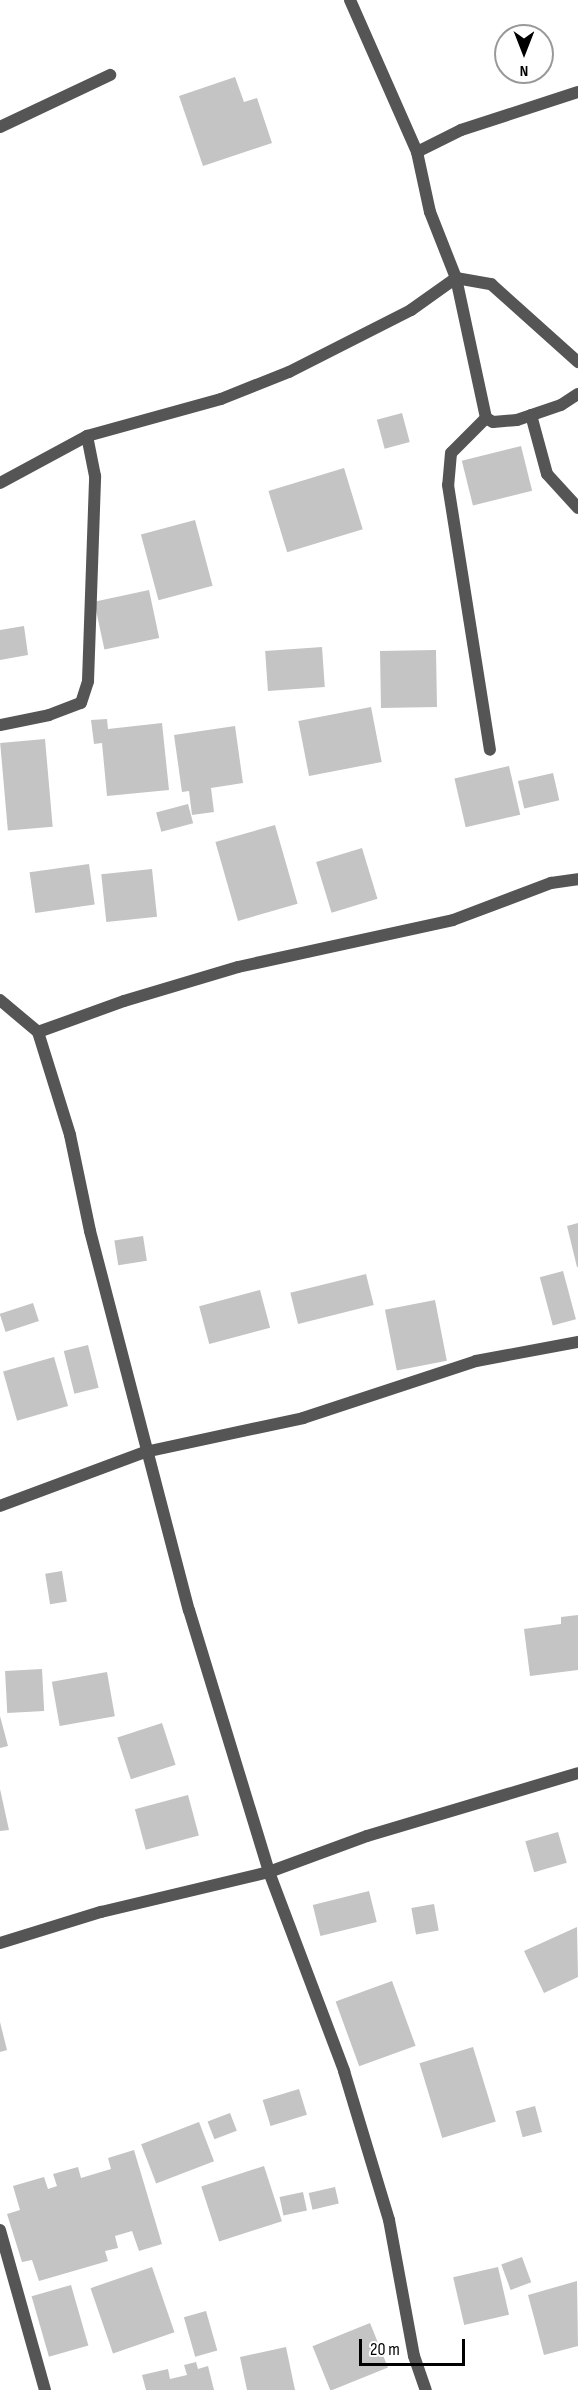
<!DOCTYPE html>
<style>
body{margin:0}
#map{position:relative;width:578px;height:2390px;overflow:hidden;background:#fff;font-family:"Sofia Sans Condensed",sans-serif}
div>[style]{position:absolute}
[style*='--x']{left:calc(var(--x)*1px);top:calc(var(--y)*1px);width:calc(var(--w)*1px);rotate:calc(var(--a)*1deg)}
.building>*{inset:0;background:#c4c4c4;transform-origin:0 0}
.minor>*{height:12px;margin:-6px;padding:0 6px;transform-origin:6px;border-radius:6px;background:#555}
span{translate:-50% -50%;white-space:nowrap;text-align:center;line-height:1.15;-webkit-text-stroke:4.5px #fff;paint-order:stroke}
.north{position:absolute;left:494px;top:24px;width:60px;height:60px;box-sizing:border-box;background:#fff;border:2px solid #999;border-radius:50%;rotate:180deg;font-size:16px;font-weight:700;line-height:24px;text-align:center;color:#000}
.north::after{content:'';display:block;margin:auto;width:21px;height:27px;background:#000;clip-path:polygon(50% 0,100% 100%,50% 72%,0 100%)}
.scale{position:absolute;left:359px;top:2339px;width:106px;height:27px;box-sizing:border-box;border:3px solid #000;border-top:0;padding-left:8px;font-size:18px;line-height:21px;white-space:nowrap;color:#000;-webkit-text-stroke:4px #fff;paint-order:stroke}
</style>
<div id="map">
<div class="building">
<div style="clip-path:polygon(235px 77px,244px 102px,257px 98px,272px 143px,203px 166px,179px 96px)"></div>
<div style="left:402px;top:413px;width:30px;height:26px;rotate:75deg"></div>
<div style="left:521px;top:446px;width:46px;height:61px;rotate:76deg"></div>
<div style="left:344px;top:468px;width:64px;height:79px;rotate:73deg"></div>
<div style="left:195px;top:520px;width:68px;height:56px;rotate:75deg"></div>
<div style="left:149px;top:590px;width:49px;height:56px;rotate:78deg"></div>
<div style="clip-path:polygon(24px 626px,28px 655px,0 660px,0 630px)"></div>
<div style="left:322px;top:647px;width:40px;height:57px;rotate:86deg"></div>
<div style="left:436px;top:650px;width:57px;height:56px;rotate:89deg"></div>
<div style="left:371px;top:707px;width:56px;height:74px;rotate:79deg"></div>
<div style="clip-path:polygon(107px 719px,108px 729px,162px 723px,169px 790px,107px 796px,102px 743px,94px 744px,91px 720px)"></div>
<div style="clip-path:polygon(235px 726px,243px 783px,211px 788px,214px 812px,192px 815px,189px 791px,182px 792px,174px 735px)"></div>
<div style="left:45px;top:739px;width:88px;height:45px;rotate:85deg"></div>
<div style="left:509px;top:766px;width:50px;height:56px;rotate:77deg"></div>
<div style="left:553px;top:773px;width:28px;height:36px;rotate:77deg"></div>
<div style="left:188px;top:804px;width:20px;height:33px;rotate:75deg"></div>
<div style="left:275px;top:825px;width:82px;height:62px;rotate:74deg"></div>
<div style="left:362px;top:848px;width:53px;height:48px;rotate:73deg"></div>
<div style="left:89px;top:864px;width:41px;height:60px;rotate:82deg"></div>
<div style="left:152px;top:869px;width:48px;height:51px;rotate:84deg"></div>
<div style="clip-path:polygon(578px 1223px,578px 1267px,577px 1267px,567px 1226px)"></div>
<div style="left:143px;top:1236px;width:25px;height:29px;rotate:81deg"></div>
<div style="left:563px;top:1271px;width:50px;height:24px;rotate:75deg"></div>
<div style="left:366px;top:1274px;width:32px;height:78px;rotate:76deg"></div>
<div style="left:260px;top:1290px;width:39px;height:63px;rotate:75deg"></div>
<div style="left:435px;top:1300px;width:62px;height:51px;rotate:79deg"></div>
<div style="left:33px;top:1303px;width:19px;height:35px;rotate:72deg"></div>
<div style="left:88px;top:1345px;width:44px;height:25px;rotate:76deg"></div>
<div style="left:54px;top:1357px;width:51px;height:53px;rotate:74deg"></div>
<div style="left:62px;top:1571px;width:31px;height:17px;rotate:81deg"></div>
<div style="clip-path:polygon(578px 1615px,578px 1670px,530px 1676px,524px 1629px,561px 1624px,561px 1617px)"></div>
<div style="left:42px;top:1669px;width:42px;height:37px;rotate:87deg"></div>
<div style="left:107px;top:1672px;width:45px;height:56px;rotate:80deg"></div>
<div style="clip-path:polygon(0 1716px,8px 1746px,0 1748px)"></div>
<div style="left:162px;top:1723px;width:44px;height:47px;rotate:72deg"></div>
<div style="clip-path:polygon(0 1789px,9px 1830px,0 1831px)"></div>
<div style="left:188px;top:1795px;width:42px;height:55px;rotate:75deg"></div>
<div style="left:558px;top:1832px;width:32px;height:34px;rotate:74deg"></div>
<div style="left:369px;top:1891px;width:32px;height:58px;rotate:76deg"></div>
<div style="left:434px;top:1904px;width:27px;height:23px;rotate:80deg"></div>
<div style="clip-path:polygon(577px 1927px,578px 1977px,544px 1993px,524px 1951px)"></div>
<div style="left:392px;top:1981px;width:69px;height:60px;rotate:70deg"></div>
<div style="clip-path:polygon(0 2022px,7px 2050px,0 2052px)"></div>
<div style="left:473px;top:2047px;width:78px;height:56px;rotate:73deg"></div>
<div style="left:299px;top:2089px;width:27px;height:38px;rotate:73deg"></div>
<div style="left:535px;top:2106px;width:27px;height:20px;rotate:75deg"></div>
<div style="left:230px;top:2113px;width:19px;height:24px;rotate:69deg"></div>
<div style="left:199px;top:2122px;width:42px;height:62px;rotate:69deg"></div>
<div style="clip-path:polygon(134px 2150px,162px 2244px,139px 2251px,132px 2231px,115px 2236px,118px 2248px,105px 2251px,108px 2261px,39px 2281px,32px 2260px,22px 2262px,7px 2214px,20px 2210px,13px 2186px,44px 2177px,48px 2189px,57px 2186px,53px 2174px,78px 2167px,81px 2178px,111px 2169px,108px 2158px)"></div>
<div style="left:264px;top:2166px;width:58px;height:66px;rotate:72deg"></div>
<div style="left:335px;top:2187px;width:17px;height:27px;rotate:77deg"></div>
<div style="left:303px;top:2192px;width:19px;height:24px;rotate:78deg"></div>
<div style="left:522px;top:2257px;width:27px;height:22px;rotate:70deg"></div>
<div style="left:152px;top:2267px;width:69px;height:65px;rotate:71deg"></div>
<div style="left:498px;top:2267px;width:49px;height:46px;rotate:77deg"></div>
<div style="clip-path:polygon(577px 2281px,578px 2346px,544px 2355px,528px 2295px)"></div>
<div style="left:71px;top:2285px;width:63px;height:41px;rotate:74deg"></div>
<div style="left:206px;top:2311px;width:41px;height:23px;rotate:74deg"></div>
<div style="left:370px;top:2323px;width:48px;height:62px;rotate:68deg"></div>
<div style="clip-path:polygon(286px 2347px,295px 2390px,247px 2390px,240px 2357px)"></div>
<div style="clip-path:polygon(196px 2362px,198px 2369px,208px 2366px,214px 2390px,146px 2390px,142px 2375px,168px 2369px,170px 2379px,187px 2375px,184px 2365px)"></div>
</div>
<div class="minor">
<div style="--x:350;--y:0;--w:166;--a:66.2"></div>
<div style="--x:417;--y:152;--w:61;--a:77.8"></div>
<div style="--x:430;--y:212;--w:71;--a:68.5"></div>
<div style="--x:456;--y:278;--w:143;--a:77.9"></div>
<div style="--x:486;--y:418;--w:8;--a:30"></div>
<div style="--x:493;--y:422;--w:24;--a:-5"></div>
<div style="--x:517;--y:420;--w:46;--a:-18.8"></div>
<div style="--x:561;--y:405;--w:20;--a:-33"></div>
<div style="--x:0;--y:127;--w:122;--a:-25.3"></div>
<div style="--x:417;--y:152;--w:49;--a:-26.6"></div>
<div style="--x:461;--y:130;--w:123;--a:-18"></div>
<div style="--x:531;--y:415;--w:61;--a:74.8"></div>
<div style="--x:547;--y:474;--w:46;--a:47.6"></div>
<div style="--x:486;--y:418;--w:49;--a:135"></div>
<div style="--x:451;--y:453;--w:32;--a:95"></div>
<div style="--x:448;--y:485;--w:268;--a:81"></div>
<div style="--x:0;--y:483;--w:99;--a:-28.4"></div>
<div style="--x:87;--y:436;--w:139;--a:-15.4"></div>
<div style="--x:221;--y:399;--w:73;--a:-21.7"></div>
<div style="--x:289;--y:372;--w:137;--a:-26.9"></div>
<div style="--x:411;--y:310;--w:55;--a:-35.4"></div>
<div style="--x:456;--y:278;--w:36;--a:10"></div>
<div style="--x:491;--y:284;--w:117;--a:41.9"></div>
<div style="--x:0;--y:725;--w:50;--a:-11.5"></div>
<div style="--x:49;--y:715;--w:34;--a:-21"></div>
<div style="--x:81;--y:703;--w:23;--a:-72"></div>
<div style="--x:88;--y:681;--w:205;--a:-88"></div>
<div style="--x:95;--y:476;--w:41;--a:-101.3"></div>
<div style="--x:0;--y:1000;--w:50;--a:40.1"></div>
<div style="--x:38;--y:1032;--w:108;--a:72.7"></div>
<div style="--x:70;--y:1135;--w:98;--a:78.2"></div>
<div style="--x:90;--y:1231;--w:392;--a:75.4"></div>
<div style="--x:189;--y:1610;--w:274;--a:73"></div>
<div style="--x:269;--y:1872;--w:213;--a:69.3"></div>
<div style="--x:344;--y:2071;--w:156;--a:73.2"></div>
<div style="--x:389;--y:2220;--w:138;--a:79.6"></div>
<div style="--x:414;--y:2356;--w:36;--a:71"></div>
<div style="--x:38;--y:1032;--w:91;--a:-19.8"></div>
<div style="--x:124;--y:1001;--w:119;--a:-16.6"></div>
<div style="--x:238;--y:967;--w:220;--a:-12.3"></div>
<div style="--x:453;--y:920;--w:105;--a:-20.7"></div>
<div style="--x:551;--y:883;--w:27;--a:-8"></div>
<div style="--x:0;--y:1506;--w:155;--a:-20.4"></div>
<div style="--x:145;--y:1452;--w:162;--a:-12.1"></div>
<div style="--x:303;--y:1418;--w:182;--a:-18.2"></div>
<div style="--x:476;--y:1361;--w:104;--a:-10.6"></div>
<div style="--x:0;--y:1943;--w:106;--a:-17.1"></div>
<div style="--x:101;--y:1912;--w:173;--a:-13.4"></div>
<div style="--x:269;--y:1872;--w:104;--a:-20.2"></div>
<div style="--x:367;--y:1836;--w:220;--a:-16.6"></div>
<div style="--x:0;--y:2230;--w:166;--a:74.3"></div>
</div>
<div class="north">N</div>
<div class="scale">20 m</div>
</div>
